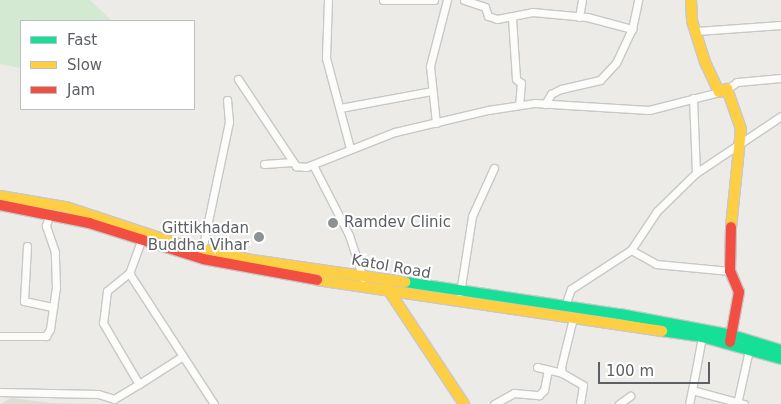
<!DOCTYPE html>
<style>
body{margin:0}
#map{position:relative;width:781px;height:404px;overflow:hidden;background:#ecebe7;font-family:"DejaVu Sans",sans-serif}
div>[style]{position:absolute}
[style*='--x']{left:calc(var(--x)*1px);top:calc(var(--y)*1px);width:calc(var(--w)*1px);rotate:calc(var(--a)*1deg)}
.education>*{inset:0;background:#e0ddd6}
.green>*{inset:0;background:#d4e9d1}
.roads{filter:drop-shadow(1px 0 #c7c8c7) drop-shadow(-1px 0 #c7c8c7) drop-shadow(0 1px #c7c8c7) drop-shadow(0 -1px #c7c8c7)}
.street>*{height:7px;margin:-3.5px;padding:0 3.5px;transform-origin:3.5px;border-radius:3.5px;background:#fcfcfb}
.fast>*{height:10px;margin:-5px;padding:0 5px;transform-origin:5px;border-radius:5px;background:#16e098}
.slow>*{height:10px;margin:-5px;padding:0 5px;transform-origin:5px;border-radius:5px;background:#ffcf43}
.jam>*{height:10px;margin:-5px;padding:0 5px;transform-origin:5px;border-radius:5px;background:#f24e42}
.dots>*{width:14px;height:14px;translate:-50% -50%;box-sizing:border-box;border:2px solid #fff;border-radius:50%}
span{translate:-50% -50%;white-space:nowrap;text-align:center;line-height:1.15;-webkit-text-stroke:4px #fff;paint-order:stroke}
.poi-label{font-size:15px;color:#5c6065}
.left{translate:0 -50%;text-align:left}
.right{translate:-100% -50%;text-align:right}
.street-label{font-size:15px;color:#5c6065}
.legend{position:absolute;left:20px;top:20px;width:175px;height:90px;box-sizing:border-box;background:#fff;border:1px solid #bebfc1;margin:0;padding:6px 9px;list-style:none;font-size:15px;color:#5c6065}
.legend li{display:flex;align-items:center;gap:10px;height:25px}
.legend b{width:25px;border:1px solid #bebfc1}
.scale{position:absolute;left:598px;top:362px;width:112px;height:22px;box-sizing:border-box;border:2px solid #5c6065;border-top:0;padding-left:6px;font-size:15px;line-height:18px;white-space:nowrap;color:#5c6065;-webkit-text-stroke:4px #fff;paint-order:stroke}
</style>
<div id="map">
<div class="education">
<div style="clip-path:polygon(11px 398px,52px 403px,102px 404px,0 404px)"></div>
</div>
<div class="green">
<div style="clip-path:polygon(0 0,90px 0,112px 21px,21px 21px,21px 68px,0 64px)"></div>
</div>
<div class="roads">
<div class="street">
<div style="--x:328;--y:0;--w:58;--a:92"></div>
<div style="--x:326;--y:58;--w:93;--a:75.1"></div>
<div style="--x:383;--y:0;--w:51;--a:0"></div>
<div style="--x:464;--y:0;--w:22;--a:18"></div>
<div style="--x:485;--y:7;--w:9;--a:72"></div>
<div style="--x:488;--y:16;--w:9;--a:18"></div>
<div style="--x:497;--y:19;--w:36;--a:-11"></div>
<div style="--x:532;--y:12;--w:55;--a:5.2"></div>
<div style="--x:587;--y:17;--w:47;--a:14.9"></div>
<div style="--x:632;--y:29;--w:30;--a:-78"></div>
<div style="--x:579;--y:17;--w:17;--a:-80"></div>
<div style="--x:512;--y:18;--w:61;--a:86.2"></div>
<div style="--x:516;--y:79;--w:6;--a:39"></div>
<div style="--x:521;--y:83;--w:22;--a:95"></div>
<div style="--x:697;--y:31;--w:84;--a:-4.1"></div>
<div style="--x:238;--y:79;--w:105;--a:56.3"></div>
<div style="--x:296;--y:166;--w:10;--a:6"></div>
<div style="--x:306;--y:167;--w:96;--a:-21.5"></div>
<div style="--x:395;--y:132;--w:96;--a:-13.3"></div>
<div style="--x:488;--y:110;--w:48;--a:-8.5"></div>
<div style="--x:535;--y:103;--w:114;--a:3.5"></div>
<div style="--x:649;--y:110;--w:72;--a:-14.4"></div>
<div style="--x:727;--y:89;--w:12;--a:-35"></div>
<div style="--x:737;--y:82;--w:44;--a:-5.2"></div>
<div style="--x:693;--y:98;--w:75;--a:87.7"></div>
<div style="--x:545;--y:104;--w:12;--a:-59"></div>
<div style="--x:551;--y:94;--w:11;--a:-27"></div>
<div style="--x:561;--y:89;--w:40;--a:-13"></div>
<div style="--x:600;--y:80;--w:23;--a:-47"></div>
<div style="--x:616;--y:63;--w:38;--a:-65"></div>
<div style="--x:340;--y:108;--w:94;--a:-10.5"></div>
<div style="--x:436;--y:123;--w:57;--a:-96"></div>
<div style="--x:430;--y:66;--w:68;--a:-75.6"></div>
<div style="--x:264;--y:164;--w:29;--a:-4"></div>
<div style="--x:313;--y:165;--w:79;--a:62.8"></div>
<div style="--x:349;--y:235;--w:45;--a:72"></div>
<div style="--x:142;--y:238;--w:37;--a:110"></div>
<div style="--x:129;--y:273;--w:156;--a:57"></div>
<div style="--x:27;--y:246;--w:55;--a:93.1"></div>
<div style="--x:24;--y:301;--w:30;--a:12"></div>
<div style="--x:202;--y:250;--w:131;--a:-78.1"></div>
<div style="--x:229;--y:122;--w:22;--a:-95"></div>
<div style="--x:631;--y:250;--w:29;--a:29"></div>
<div style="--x:656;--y:264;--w:74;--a:5.4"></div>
<div style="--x:129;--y:273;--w:28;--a:141"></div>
<div style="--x:107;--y:291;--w:32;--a:97"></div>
<div style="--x:103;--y:323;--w:71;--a:59.5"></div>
<div style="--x:139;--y:384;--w:52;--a:-32.5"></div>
<div style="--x:460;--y:293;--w:78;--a:-81.1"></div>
<div style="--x:472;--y:216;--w:53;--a:-65.4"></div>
<div style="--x:565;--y:306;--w:18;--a:-71"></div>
<div style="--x:571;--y:289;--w:72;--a:-33"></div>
<div style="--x:631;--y:250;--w:47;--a:-56.3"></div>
<div style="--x:657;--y:211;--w:54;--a:-44.3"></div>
<div style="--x:696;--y:173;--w:102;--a:-33.8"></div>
<div style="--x:573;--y:318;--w:50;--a:103.8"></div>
<div style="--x:561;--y:367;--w:6;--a:81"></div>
<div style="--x:562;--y:373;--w:24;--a:30"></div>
<div style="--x:583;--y:385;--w:19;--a:99"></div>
<div style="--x:0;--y:336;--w:46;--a:0"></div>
<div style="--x:46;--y:336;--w:8;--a:-60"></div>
<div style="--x:50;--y:329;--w:42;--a:-81.9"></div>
<div style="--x:56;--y:287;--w:35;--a:-92"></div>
<div style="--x:55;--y:252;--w:28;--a:-109"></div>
<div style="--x:46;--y:226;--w:11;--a:-75"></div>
<div style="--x:537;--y:367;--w:26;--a:13"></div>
<div style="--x:692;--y:390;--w:54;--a:-79.3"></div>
<div style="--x:0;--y:392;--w:98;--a:1.2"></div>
<div style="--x:98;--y:394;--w:17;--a:17"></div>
<div style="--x:114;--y:399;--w:29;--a:-31"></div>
<div style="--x:494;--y:404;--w:23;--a:-29"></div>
<div style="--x:514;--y:393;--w:25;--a:5"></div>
<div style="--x:539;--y:395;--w:7;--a:-45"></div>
<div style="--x:544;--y:390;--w:20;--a:-79"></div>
<div style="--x:619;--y:404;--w:14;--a:-36"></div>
<div style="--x:689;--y:404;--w:14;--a:-78"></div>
<div style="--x:692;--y:390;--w:54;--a:15.1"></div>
<div style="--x:737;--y:404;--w:55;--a:-77.5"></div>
</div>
<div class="fast">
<div style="--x:405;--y:282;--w:217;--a:8.5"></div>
<div style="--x:620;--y:314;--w:114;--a:10.6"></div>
<div style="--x:732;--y:335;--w:51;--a:17"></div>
<div style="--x:662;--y:331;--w:40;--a:8.5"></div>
<div style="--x:702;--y:337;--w:82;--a:15.6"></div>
</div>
<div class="slow">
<div style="--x:691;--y:0;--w:21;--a:87"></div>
<div style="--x:692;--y:21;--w:43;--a:72.4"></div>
<div style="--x:705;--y:62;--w:33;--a:65"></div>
<div style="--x:719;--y:92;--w:9;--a:-21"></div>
<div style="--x:727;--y:89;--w:42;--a:70.7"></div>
<div style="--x:741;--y:129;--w:99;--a:95.8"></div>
<div style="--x:0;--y:196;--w:67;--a:9.5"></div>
<div style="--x:66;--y:207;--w:118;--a:18.3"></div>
<div style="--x:178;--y:244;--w:76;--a:12.2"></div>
<div style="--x:252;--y:260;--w:155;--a:8.2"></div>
<div style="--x:317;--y:280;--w:349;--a:8.4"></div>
<div style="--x:387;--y:288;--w:139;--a:56.4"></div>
</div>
<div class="jam">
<div style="--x:0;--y:205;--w:91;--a:11.4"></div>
<div style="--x:89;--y:223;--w:120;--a:17.5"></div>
<div style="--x:203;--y:259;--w:116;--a:10.4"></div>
<div style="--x:730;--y:342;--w:51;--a:-79.8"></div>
<div style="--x:739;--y:292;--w:23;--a:-113"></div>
<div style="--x:730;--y:271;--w:44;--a:-88.7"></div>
</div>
</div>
<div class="dots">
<div style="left:333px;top:223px;background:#8e9192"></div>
<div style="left:259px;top:237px;background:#8e9192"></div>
</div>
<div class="poi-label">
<span class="left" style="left:344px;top:223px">Ramdev Clinic</span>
<span class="right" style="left:249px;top:237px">Gittikhadan<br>Buddha Vihar</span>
</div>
<div class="street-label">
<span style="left:391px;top:267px;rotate:10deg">Katol Road</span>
</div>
<ul class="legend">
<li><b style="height:6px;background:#16e098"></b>Fast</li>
<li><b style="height:6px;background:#ffcf43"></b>Slow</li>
<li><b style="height:6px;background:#f24e42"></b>Jam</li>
</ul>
<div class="scale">100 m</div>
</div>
